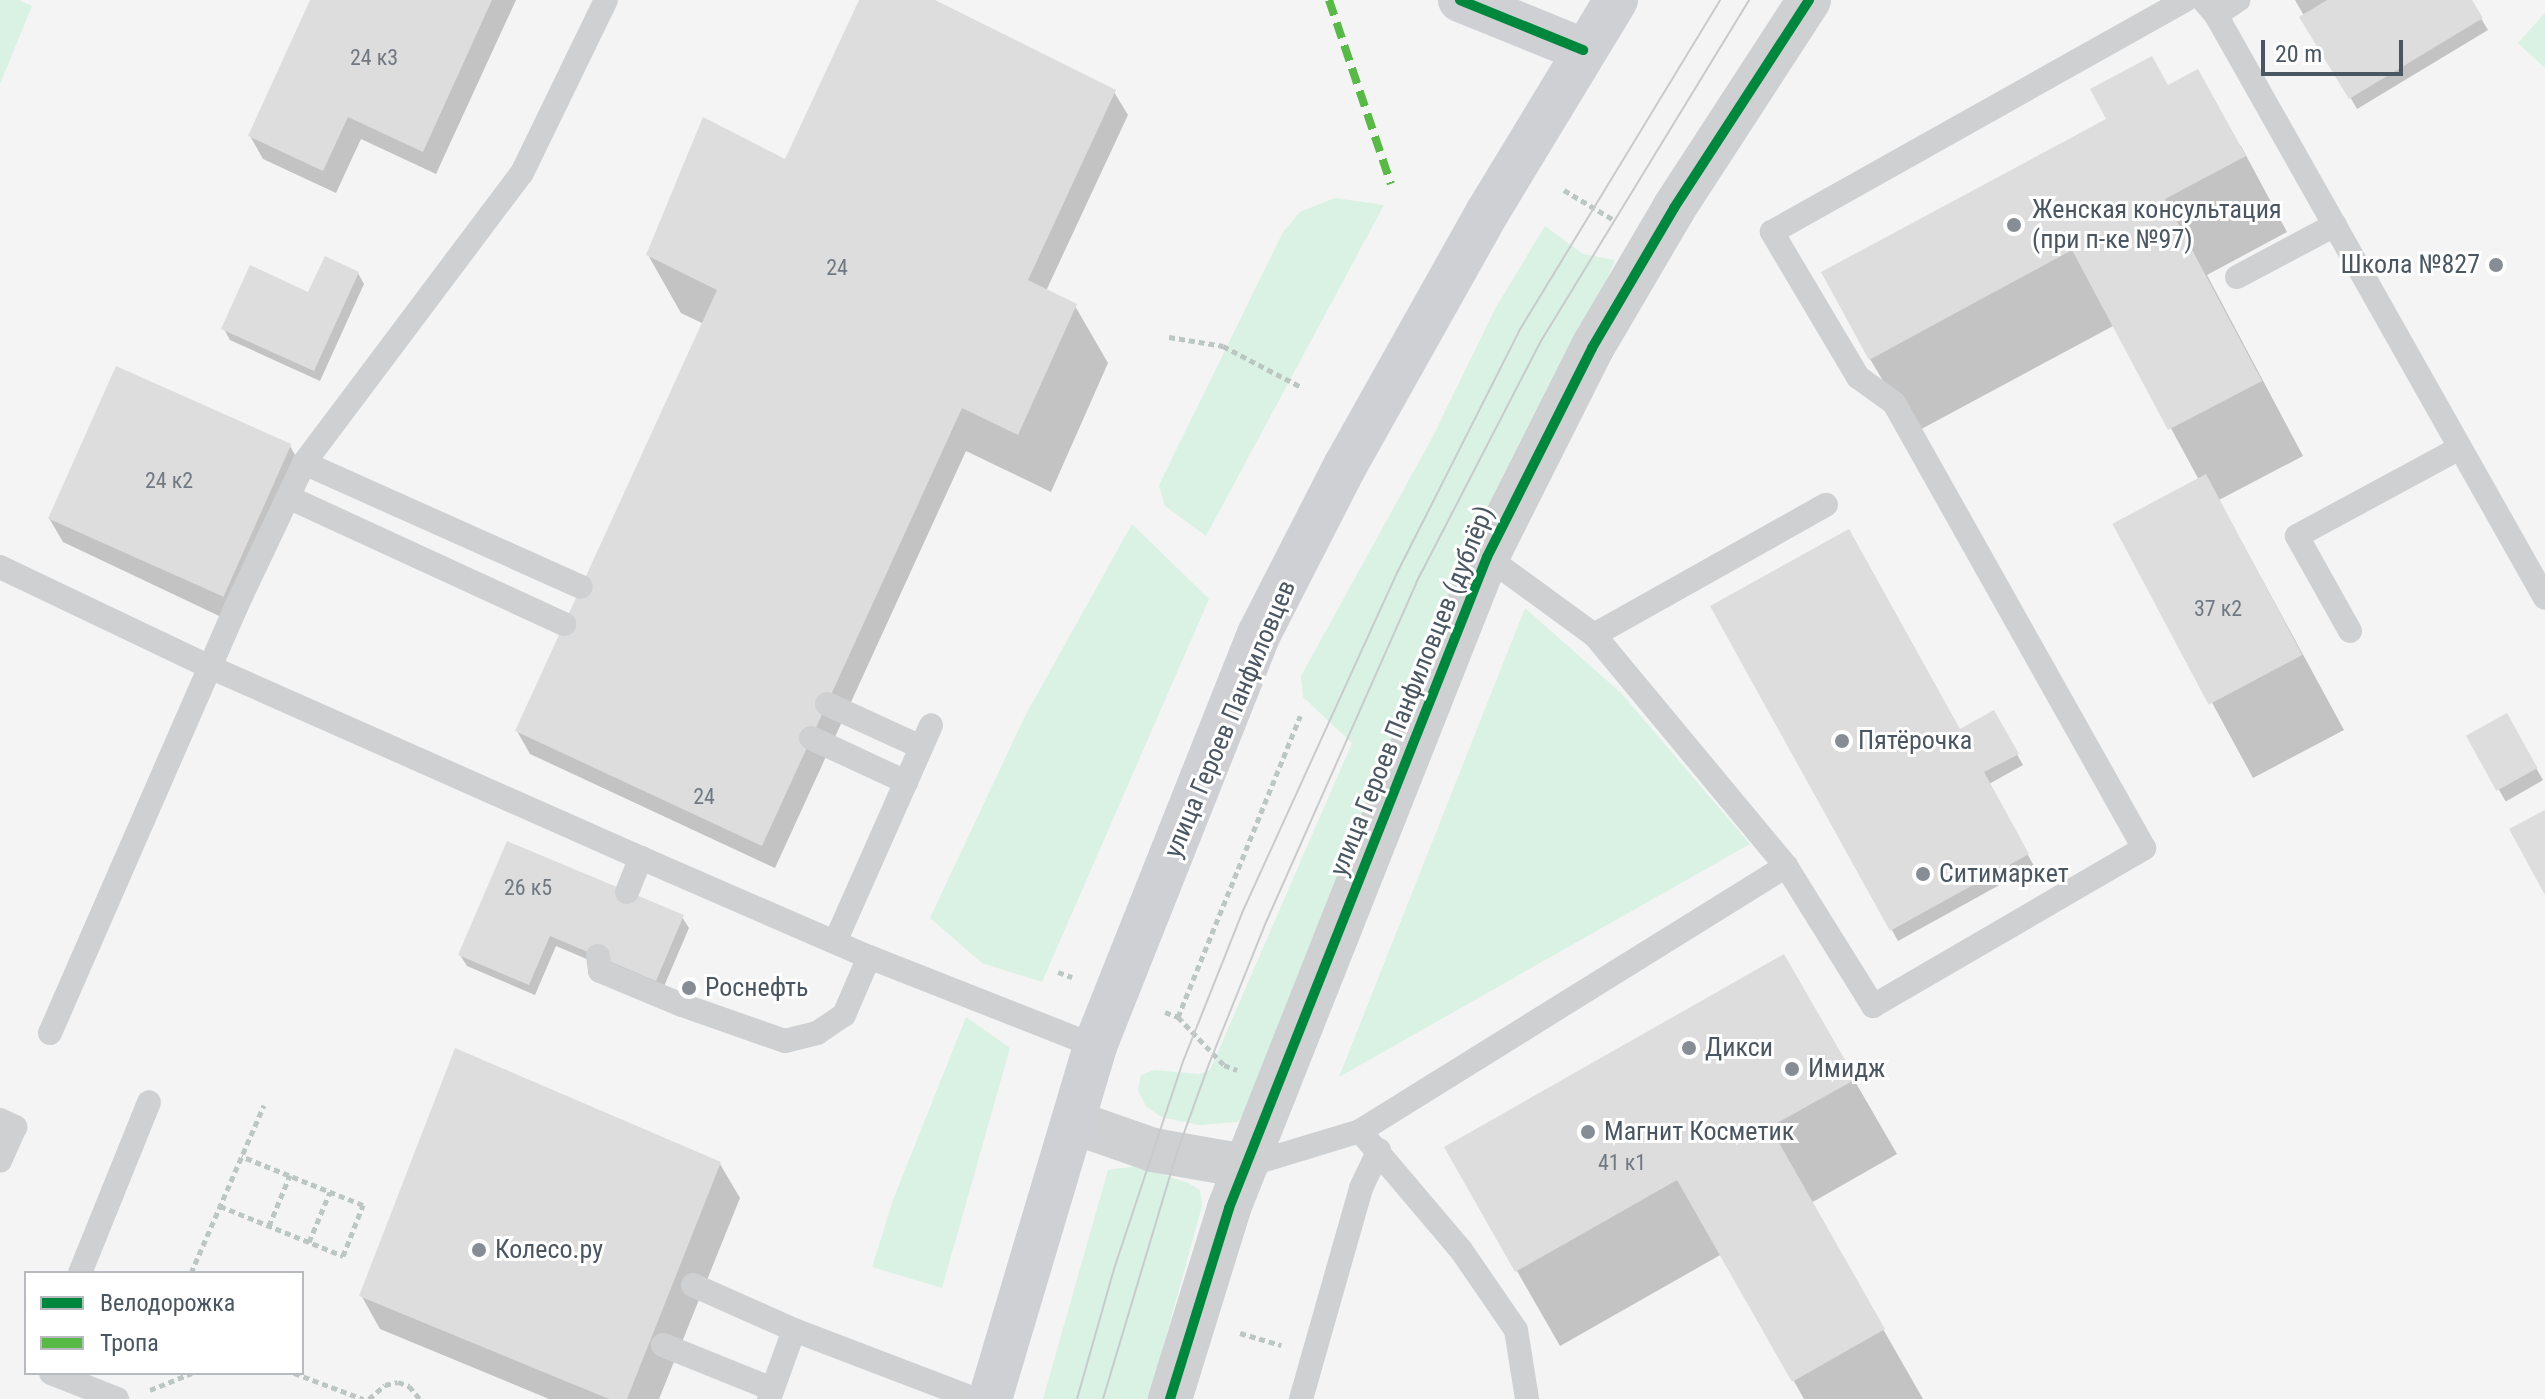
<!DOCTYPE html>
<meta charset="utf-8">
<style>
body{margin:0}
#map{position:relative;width:2545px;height:1399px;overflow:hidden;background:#f4f4f4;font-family:"Roboto Condensed",sans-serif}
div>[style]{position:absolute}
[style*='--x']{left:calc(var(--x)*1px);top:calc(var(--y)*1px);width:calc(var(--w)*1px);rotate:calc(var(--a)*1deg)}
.green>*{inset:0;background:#d9f2e3}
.shadow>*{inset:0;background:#0003;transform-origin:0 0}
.building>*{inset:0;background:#ddddde;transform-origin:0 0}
.path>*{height:5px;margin-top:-2.5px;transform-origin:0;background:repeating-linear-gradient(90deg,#bcc7c4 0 6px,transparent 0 10px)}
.lane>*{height:24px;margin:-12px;padding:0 12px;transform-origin:12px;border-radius:12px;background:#ced0d2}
.street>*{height:44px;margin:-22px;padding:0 22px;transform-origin:22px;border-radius:22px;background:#ced0d2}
.secondary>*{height:44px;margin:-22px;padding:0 22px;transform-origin:22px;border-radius:22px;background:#ced0d4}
.tram>*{height:2px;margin:-1px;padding:0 1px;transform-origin:1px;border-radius:1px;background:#c9cacc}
.quiet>*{height:8px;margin-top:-4px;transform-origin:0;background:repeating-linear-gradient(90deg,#58b947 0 16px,transparent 0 24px)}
.cycleway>*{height:10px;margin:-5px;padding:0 5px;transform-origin:5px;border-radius:5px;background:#00873e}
.dots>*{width:22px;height:22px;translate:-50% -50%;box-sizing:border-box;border:4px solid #fff;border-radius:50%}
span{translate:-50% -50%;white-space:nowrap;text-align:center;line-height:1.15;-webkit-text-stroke:6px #fff;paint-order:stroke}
.number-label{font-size:22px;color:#707881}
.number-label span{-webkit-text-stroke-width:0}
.poi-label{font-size:26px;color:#4a5661}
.left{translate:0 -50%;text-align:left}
.right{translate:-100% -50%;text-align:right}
.street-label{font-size:26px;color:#4a5661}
.legend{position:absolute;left:24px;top:1271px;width:280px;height:104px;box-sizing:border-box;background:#fff;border:2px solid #b7bbc0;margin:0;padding:10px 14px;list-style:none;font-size:24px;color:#4a5661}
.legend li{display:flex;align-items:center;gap:16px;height:40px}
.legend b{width:40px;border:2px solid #b7bbc0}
.scale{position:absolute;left:2261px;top:40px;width:142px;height:36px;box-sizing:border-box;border:4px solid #4a5661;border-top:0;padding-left:10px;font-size:24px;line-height:28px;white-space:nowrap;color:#4a5661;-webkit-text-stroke:6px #fff;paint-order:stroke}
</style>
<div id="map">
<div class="green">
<div style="clip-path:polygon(0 0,19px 0,32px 6px,0 84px)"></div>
<div style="clip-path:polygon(2545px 13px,2545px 68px,2518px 43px)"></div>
<div style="clip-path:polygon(1335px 198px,1384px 205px,1206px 536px,1165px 506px,1159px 485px,1283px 232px,1300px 212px)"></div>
<div style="clip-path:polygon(1545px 226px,1583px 254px,1615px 260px,1259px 1090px,1238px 1122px,1199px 1125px,1161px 1117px,1146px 1106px,1138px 1090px,1141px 1075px,1154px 1070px,1199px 1074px,1210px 1070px,1352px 743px,1303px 697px,1301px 676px,1432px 438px,1496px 307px)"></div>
<div style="clip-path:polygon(1132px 524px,1209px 599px,1042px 982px,982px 963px,930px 918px,1025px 716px)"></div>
<div style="clip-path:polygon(1525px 608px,1621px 693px,1750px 844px,1339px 1077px)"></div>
<div style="clip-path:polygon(966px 1017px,1010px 1048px,942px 1288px,872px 1267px,893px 1200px)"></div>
<div style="clip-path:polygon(1138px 1166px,1188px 1183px,1200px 1190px,1202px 1206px,1149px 1399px,1043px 1399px,1108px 1170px)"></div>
</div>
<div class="shadow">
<div style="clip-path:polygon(313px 0,516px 0,436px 174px,361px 139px,336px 193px,263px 159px,250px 136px)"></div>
<div style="clip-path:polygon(861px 0,930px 0,1114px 92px,1128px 115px,1046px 291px,1075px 306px,1108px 363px,1051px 492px,966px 451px,775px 868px,530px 754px,517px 731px,704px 324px,681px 313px,648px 255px,786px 161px)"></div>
<div style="clip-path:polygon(2295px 0,2470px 0,2488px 30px,2357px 109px)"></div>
<div style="clip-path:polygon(2168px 88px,2241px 146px,2287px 232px,2207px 275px,2303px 456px,2219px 500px,2344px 730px,2253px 778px,2115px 524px,2199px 480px,2115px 325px,1914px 433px,1870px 359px)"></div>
<div style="clip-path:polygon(358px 273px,364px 284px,320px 381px,230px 340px,224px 329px)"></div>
<div style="clip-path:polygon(290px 446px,303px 469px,234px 623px,63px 542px,49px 518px)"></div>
<div style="clip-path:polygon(1712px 607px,1959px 731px,1994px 713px,2023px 765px,1989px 784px,2034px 866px,1898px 941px)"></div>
<div style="left:2506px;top:716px;width:74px;height:43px;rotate:60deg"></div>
<div style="clip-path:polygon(508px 844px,682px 917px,689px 928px,662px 991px,556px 946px,535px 995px,467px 966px,460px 955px)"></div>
<div style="clip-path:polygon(1783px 957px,1897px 1154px,1811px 1203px,1923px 1399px,1804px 1399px,1722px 1254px,1560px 1346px,1446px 1147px)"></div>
<div style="clip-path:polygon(720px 1164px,740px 1198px,659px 1399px,549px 1399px,380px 1329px,361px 1295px)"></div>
</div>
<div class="building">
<div style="clip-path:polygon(310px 0,492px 0,423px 152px,348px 117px,323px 171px,248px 136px)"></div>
<div style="clip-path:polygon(859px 0,935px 0,1116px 90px,1028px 280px,1077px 304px,1018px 435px,962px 408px,762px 846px,515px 731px,717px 290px,646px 255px,703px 117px,785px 159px)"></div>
<div style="clip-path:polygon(2327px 0,2472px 0,2483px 18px,2349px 99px,2299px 17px)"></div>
<div style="clip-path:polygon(2152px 56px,2168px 85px,2198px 69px,2246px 156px,2165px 199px,2262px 381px,2168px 430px,2072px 250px,1869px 360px,1821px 272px,2106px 119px,2090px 89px)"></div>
<div style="clip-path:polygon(325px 256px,359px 272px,314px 371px,221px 329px,250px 265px,308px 292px)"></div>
<div style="left:116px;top:366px;width:192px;height:167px;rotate:24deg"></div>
<div style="left:2206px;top:474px;width:205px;height:106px;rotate:62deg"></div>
<div style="clip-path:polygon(1849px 529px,1960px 729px,1994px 710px,2019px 754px,1984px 772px,2029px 854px,1890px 931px,1710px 606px)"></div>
<div style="left:2507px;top:713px;width:63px;height:47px;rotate:61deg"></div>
<div style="clip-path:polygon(2545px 810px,2545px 895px,2509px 829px)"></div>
<div style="clip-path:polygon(507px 841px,684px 915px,656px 981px,550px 936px,529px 985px,458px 955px)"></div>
<div style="clip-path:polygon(1784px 954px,1856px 1079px,1770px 1127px,1885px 1329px,1792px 1382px,1677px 1180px,1515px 1272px,1444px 1147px)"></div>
<div style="clip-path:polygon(455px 1048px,721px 1162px,627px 1399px,609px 1399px,359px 1296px)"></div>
</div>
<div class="path">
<div style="--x:1564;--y:190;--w:58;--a:31"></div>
<div style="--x:1169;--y:337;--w:55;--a:9.5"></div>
<div style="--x:1223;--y:346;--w:90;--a:27.7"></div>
<div style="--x:1058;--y:972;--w:15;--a:20"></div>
<div style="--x:1165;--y:1012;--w:14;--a:21"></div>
<div style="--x:1178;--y:1017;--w:325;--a:-67.9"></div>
<div style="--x:1178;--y:1017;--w:66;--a:46.2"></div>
<div style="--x:1224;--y:1065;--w:14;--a:21"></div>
<div style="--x:220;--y:1206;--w:133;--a:22.1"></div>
<div style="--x:343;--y:1256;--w:55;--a:-68.6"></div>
<div style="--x:363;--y:1205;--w:131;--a:-158.1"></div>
<div style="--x:269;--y:1226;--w:55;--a:-67.6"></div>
<div style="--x:309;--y:1242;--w:54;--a:-67.2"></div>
<div style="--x:191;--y:1273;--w:183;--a:-66.5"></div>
<div style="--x:1240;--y:1333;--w:43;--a:16.3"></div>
<div style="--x:294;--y:1373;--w:74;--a:20.6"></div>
<div style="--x:150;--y:1390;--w:45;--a:-22"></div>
<div style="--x:369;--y:1399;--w:21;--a:-41"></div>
<div style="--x:385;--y:1385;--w:13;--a:-13"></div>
<div style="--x:398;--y:1382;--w:12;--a:20"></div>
<div style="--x:409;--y:1386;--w:17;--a:50"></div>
</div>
<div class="lane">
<div style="--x:2203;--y:0;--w:20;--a:49"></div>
<div style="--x:2216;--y:15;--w:669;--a:60.56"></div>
<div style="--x:2216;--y:15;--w:27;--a:-34"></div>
<div style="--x:2237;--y:277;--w:111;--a:-28"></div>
<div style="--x:304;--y:463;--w:303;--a:24.1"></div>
<div style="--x:288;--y:497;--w:304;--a:24.7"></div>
<div style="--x:0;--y:567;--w:235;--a:25.5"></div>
<div style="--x:212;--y:668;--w:469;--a:23.9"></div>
<div style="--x:641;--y:858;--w:249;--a:23.5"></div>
<div style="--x:869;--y:957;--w:243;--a:21.5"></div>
<div style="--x:2350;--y:631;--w:109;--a:-119.2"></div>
<div style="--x:2297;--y:536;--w:185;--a:-28.4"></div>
<div style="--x:1594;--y:635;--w:266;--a:-29.3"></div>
<div style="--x:827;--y:704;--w:103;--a:24.6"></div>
<div style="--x:811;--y:738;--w:105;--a:24.9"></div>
<div style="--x:1786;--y:866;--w:165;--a:58.1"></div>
<div style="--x:1873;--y:1006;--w:314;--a:-30.2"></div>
<div style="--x:2144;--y:848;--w:510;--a:-119.33"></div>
<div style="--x:1894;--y:403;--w:44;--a:-144.2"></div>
<div style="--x:1858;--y:377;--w:169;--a:-120.7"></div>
<div style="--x:1772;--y:232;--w:475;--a:-29.3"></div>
<div style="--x:627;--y:892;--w:37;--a:-68"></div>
<div style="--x:835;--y:942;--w:237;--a:-66.1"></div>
<div style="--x:598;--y:956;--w:15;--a:82"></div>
<div style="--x:600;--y:971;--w:89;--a:22.5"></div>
<div style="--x:682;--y:1005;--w:109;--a:19.3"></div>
<div style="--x:785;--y:1041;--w:33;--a:-14"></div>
<div style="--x:817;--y:1033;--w:32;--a:-34"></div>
<div style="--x:844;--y:1015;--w:63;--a:-66.7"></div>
<div style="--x:50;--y:1033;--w:465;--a:-66.4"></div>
<div style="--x:236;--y:607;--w:159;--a:-64.7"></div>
<div style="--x:304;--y:463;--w:363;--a:-53.1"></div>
<div style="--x:522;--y:173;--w:192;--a:-64.1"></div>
<div style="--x:0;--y:1120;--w:17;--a:25"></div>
<div style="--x:15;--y:1127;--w:37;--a:114"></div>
<div style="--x:1360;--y:1131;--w:156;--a:49.7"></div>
<div style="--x:1461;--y:1250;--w:97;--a:55.5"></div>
<div style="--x:1516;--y:1330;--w:70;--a:80.9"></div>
<div style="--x:1245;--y:1166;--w:120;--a:-16.9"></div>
<div style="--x:1360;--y:1131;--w:502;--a:-31.88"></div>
<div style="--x:1786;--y:866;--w:300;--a:-129.7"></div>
<div style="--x:1594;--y:635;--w:132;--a:-143.9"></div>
<div style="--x:80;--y:1273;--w:184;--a:-68"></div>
<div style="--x:693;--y:1285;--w:111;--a:24"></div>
<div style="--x:794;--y:1330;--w:194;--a:20.9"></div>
<div style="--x:663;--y:1345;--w:118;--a:22"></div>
<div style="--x:51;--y:1373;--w:71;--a:21.5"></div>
<div style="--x:769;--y:1399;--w:73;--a:-70.1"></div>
<div style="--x:1301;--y:1399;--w:219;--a:-74.1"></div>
<div style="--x:1361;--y:1188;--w:42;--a:-64.7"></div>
</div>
<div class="street">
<div style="--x:1073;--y:1122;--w:85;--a:19.3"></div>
<div style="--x:1153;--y:1150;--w:93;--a:9.9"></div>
<div style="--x:1170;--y:1399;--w:200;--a:-72.8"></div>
<div style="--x:1229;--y:1208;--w:700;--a:-68.38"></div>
<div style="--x:1487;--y:557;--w:234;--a:-63.3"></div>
<div style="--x:1592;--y:348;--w:162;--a:-59.6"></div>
<div style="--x:1674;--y:208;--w:248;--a:-57"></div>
</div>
<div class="secondary">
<div style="--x:1460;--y:0;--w:133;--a:22.1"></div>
<div style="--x:990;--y:1399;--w:368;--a:-73.4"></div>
<div style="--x:1095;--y:1046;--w:443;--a:-68.3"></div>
<div style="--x:1259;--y:634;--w:189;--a:-62.9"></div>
<div style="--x:1345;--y:466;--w:290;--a:-60.7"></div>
<div style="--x:1487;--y:213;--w:249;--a:-58.8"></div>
</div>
<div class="tram">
<div style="--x:1077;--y:1399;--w:135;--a:-74.1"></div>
<div style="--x:1114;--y:1269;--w:221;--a:-71.6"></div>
<div style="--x:1184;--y:1059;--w:157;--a:-68.3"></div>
<div style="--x:1242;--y:913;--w:376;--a:-65.5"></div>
<div style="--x:1398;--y:571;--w:269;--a:-63.2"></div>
<div style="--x:1519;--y:331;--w:387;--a:-58.7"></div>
<div style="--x:1103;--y:1399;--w:255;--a:-73.3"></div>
<div style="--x:1176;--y:1155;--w:97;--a:-70.1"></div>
<div style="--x:1209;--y:1064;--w:155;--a:-68.1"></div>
<div style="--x:1267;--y:920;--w:368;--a:-66.1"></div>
<div style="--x:1416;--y:583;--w:272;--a:-62.7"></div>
<div style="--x:1541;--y:341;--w:399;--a:-58.6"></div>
</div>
<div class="quiet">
<div style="--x:1329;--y:0;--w:194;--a:71.4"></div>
</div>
<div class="cycleway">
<div style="--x:1460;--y:0;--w:133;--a:22.1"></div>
<div style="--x:1170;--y:1399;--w:200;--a:-72.8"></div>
<div style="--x:1229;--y:1208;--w:700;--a:-68.38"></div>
<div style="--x:1487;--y:557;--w:234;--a:-63.3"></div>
<div style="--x:1592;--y:348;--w:162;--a:-59.6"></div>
<div style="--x:1674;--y:208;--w:248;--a:-57"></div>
</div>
<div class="dots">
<div style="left:2014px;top:225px;background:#868d94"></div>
<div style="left:2496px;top:265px;background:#868d94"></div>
<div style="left:1842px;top:741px;background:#868d94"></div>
<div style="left:1923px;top:874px;background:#868d94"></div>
<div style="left:689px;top:988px;background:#868d94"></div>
<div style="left:1689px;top:1048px;background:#868d94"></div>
<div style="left:1792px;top:1069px;background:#868d94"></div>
<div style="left:1588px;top:1132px;background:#868d94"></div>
<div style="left:479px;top:1250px;background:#868d94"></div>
</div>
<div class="number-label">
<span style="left:374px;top:58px">24 к3</span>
<span style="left:837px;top:268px">24</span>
<span style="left:169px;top:481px">24 к2</span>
<span style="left:2218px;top:609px">37 к2</span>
<span style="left:704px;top:797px">24</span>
<span style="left:528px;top:888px">26 к5</span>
<span style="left:1622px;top:1163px">41 к1</span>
</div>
<div class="poi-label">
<span class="left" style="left:2032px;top:225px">Женская консультация<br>(при п-ке №97)</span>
<span class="right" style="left:2480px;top:265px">Школа №827</span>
<span class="left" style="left:1858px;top:741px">Пятёрочка</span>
<span class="left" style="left:1939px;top:874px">Ситимаркет</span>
<span class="left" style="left:705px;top:988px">Роснефть</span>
<span class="left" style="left:1705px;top:1048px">Дикси</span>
<span class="left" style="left:1808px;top:1069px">Имидж</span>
<span class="left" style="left:1604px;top:1132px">Магнит Косметик</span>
<span class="left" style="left:495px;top:1250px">Колесо.ру</span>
</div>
<div class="street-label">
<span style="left:1412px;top:691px;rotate:-68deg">улица Героев Панфиловцев (дублёр)</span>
<span style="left:1230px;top:719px;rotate:-67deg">улица Героев Панфиловцев</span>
</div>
<ul class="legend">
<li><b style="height:10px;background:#00873e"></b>Велодорожка</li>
<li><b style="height:10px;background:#58b947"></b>Тропа</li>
</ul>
<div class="scale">20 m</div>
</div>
